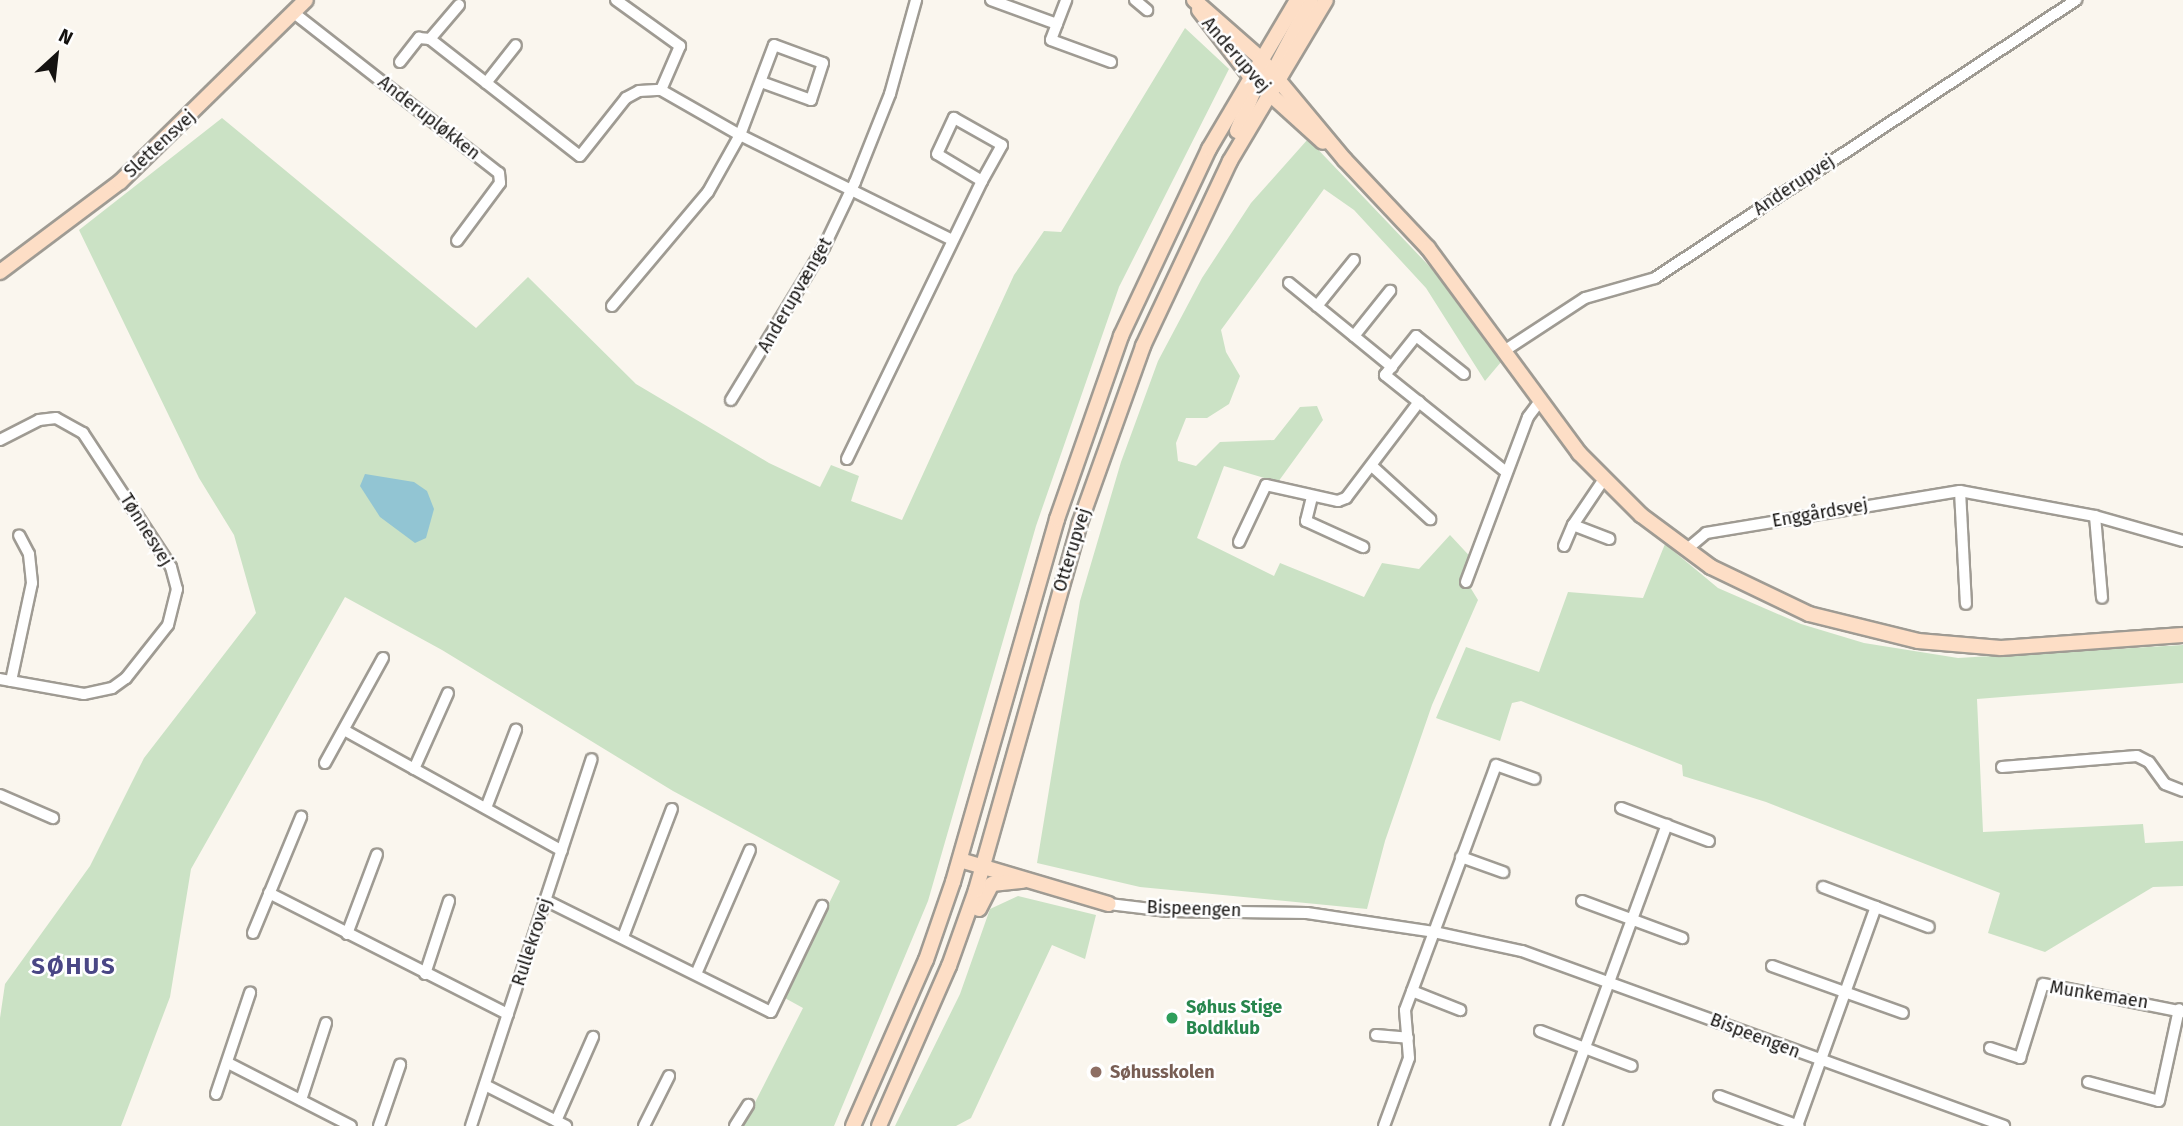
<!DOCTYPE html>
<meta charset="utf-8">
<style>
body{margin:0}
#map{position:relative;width:2183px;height:1126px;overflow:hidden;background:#faf6ee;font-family:"Fira Sans",sans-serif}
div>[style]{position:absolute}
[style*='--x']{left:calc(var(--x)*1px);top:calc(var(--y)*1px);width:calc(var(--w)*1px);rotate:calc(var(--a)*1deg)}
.green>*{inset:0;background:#cbe2c5}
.water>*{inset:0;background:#92c5d3}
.roads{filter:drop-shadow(2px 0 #9f9b93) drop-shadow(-2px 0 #9f9b93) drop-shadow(0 2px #9f9b93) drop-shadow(0 -2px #9f9b93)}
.street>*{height:10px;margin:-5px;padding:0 5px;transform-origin:5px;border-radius:5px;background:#fff}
.secondary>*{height:14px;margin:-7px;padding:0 7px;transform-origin:7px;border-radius:7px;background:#fddec6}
.dots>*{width:19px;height:19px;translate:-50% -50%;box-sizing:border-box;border:4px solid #fff;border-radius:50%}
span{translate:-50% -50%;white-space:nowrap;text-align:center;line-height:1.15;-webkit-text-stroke:5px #fff;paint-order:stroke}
.street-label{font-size:18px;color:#141210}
.leisure-label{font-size:18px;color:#27864d;font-weight:700}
.left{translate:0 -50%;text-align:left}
.education-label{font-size:18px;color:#785e54;font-weight:700}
.district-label{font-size:24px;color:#4a4785;font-weight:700;letter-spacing:2px}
.north{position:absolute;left:21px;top:21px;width:70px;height:70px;-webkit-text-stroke:5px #fff;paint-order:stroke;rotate:27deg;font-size:19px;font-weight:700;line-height:28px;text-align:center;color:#141210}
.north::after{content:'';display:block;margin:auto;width:24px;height:32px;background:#141210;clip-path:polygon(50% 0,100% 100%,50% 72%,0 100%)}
</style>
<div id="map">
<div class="green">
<div style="clip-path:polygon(1185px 28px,1229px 69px,1119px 287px,1036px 526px,928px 901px,834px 1126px,743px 1126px,803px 1008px,783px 997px,840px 881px,673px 791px,442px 650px,345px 597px,191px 869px,170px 997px,121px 1126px,0 1126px,0 1018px,5px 984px,90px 866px,144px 758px,256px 613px,234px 535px,199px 478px,79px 230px,222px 118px,476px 328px,528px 277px,636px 384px,769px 463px,820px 487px,831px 465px,859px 476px,851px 501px,902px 520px,1014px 275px,1044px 231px,1061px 232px)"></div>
<div style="clip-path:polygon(1308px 139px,1432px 269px,1501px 362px,1485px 381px,1426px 288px,1354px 210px,1324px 189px,1221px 330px,1226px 352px,1240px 376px,1229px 404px,1207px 418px,1186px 418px,1176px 443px,1178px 461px,1196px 466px,1220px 442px,1274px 440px,1300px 407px,1317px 406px,1323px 420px,1278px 482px,1224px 466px,1197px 538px,1274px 576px,1280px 563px,1364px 597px,1382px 563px,1419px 569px,1450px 535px,1477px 564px,1470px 587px,1478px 600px,1432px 705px,1385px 841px,1367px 909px,1140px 887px,1037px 863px,1080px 601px,1121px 462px,1158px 361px,1202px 278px,1251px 203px)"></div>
<div style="clip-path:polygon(1665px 544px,1718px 588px,1801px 624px,1864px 643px,1958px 658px,2183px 645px,2183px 683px,1977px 699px,1983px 832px,2143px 824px,2145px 843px,2183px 841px,2183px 886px,2153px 887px,2045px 952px,1988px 933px,2000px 893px,1766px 802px,1683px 776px,1682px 765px,1521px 701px,1512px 703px,1500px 741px,1436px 718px,1466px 647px,1539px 672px,1568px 592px,1643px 598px)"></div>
<div style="clip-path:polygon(1018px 896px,1096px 915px,1085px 959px,1052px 945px,971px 1118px,956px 1126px,895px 1126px,960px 994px,990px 909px)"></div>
</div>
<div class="water">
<div style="clip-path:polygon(365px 474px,414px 482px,427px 491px,434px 509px,426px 538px,415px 543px,380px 517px,360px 486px)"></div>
</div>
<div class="roads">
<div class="street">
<div style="--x:616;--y:0;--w:79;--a:35.7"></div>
<div style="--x:680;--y:46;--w:48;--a:113.4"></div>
<div style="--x:991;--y:0;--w:70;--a:20"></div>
<div style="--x:1057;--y:24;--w:17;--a:111"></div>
<div style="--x:1051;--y:40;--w:64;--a:20.1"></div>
<div style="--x:1135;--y:0;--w:16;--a:40"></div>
<div style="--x:459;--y:5;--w:45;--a:130.5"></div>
<div style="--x:430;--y:39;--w:190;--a:38"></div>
<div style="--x:580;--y:156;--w:74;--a:-51.6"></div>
<div style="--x:626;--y:98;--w:15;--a:-28"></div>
<div style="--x:639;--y:91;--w:22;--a:-3"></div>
<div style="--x:294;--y:13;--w:260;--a:38"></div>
<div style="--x:499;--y:173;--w:10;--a:84"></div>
<div style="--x:500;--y:183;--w:72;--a:126.6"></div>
<div style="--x:1057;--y:24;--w:26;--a:-69"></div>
<div style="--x:400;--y:62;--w:31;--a:-52"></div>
<div style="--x:419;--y:38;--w:11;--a:5"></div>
<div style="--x:486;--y:83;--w:48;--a:-51.7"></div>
<div style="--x:661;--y:90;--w:91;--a:29.7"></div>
<div style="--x:740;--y:135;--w:234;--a:26.3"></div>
<div style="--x:1289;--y:283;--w:133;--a:39.2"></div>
<div style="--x:612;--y:306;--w:149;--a:-49.9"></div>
<div style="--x:708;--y:192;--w:65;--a:-60.7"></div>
<div style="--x:740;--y:135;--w:96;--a:-69.3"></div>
<div style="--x:774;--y:45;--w:52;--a:20.2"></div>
<div style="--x:823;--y:63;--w:39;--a:108"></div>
<div style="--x:811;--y:100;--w:53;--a:-160.2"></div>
<div style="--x:1317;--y:306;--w:59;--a:-51.2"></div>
<div style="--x:1354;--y:336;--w:58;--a:-51.3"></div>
<div style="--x:1504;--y:351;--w:97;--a:-33.2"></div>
<div style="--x:1585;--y:298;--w:73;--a:-15.9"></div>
<div style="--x:1655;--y:278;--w:505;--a:-33.44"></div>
<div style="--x:1464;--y:374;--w:61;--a:-141.6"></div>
<div style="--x:1416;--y:336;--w:50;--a:128.5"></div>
<div style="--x:1385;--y:375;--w:155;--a:38.7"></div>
<div style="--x:731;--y:400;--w:179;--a:-58.7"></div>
<div style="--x:824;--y:247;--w:72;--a:-64.5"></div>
<div style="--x:855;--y:182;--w:95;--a:-68.3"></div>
<div style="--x:890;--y:94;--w:98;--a:-74.5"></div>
<div style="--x:0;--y:440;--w:44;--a:-27.1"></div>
<div style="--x:39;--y:420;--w:17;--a:-7"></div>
<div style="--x:56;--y:418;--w:31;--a:29"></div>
<div style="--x:83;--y:433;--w:160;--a:56.7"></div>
<div style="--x:171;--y:567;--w:23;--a:75"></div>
<div style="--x:177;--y:589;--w:37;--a:104"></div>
<div style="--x:168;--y:625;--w:68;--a:128.4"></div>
<div style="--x:126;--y:678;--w:17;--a:144"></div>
<div style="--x:112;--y:688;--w:29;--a:168"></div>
<div style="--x:84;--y:694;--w:85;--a:-169.9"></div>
<div style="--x:847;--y:459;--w:309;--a:-64.1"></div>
<div style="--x:982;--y:181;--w:52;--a:-149"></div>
<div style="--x:937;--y:154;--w:40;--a:-65"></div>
<div style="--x:954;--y:118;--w:55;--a:29.4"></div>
<div style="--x:1002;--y:145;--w:41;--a:119.1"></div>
<div style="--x:1372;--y:466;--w:79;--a:42.4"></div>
<div style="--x:1604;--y:479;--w:55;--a:124"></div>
<div style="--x:1573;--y:525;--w:39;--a:21"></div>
<div style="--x:1960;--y:491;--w:113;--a:87"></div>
<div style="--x:1312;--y:497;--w:25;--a:104"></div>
<div style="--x:1306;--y:521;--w:63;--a:24.5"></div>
<div style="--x:2095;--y:516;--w:82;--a:85.1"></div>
<div style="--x:1239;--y:542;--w:63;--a:-64.7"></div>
<div style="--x:1266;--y:485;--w:74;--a:12.5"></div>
<div style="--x:1338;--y:501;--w:9;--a:-21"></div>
<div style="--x:1346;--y:498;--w:121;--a:-52.8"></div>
<div style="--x:1564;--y:546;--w:23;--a:-67"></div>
<div style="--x:1686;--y:550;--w:26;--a:-40"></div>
<div style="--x:1706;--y:533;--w:257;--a:-9.4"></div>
<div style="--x:1960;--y:491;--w:137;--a:10.5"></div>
<div style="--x:2095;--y:516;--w:91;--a:15.9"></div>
<div style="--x:1466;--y:582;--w:176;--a:-69.4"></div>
<div style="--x:1528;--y:417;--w:20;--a:-53"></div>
<div style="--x:11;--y:681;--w:100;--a:-77.9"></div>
<div style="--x:32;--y:583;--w:29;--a:-96"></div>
<div style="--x:29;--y:554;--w:21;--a:-118"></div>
<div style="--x:344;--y:730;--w:249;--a:29"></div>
<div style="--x:325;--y:763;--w:120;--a:-61.1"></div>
<div style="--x:2002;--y:767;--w:135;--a:-4.7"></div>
<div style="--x:2137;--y:756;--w:13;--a:27"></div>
<div style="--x:2149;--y:762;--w:27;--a:54"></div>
<div style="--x:2165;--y:784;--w:19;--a:21"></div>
<div style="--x:414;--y:769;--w:83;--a:-65.9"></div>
<div style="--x:0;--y:795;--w:58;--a:23.5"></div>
<div style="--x:486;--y:808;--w:84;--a:-69"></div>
<div style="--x:1621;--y:808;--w:94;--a:20.6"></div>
<div style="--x:1461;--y:857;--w:45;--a:19.7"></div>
<div style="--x:1823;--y:887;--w:113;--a:20.7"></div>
<div style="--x:269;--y:893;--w:268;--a:26.9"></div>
<div style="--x:545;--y:900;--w:252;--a:26.4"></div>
<div style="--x:771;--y:1012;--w:118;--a:-64.3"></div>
<div style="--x:1582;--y:901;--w:107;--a:20.3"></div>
<div style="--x:1109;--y:904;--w:59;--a:6.8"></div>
<div style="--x:1168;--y:911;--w:139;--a:0.8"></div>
<div style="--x:1307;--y:913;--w:128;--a:8.5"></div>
<div style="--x:1434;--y:932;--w:90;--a:12.2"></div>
<div style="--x:1522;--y:951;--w:513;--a:19.95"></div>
<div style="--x:253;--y:933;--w:126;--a:-67.5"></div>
<div style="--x:347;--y:934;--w:85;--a:-69.4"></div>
<div style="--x:623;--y:937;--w:137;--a:-69.1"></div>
<div style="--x:1772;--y:966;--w:139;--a:19.7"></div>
<div style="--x:425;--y:974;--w:77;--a:-71.8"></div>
<div style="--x:696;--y:974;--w:135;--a:-66.5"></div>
<div style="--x:1412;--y:991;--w:52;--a:21.6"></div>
<div style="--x:1540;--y:1031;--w:98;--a:20.8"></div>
<div style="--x:1376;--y:1035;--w:32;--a:5"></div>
<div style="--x:1990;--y:1048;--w:32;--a:18"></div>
<div style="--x:2020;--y:1058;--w:77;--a:-72.7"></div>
<div style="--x:2043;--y:984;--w:143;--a:11.3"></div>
<div style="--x:228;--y:1063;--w:138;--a:27.1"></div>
<div style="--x:2088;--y:1082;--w:73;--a:15"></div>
<div style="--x:2159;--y:1101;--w:94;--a:-77.7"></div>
<div style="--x:485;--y:1085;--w:91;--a:26.8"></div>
<div style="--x:216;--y:1094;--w:107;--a:-71.4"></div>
<div style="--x:1719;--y:1096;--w:85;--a:20.6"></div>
<div style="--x:301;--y:1100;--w:81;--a:-72"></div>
<div style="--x:556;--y:1121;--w:92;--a:-66.2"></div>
<div style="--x:379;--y:1126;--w:65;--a:-71"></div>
<div style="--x:471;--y:1126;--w:386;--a:-71.8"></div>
<div style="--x:644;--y:1126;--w:56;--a:-63.4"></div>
<div style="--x:735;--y:1126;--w:25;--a:-58"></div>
<div style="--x:1384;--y:1126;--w:72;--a:-69.8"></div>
<div style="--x:1409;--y:1058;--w:48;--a:-94.8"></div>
<div style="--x:1405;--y:1010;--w:261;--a:-69.6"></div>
<div style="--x:1496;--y:765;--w:41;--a:19.7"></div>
<div style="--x:1556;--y:1126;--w:321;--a:-69.8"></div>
<div style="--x:1797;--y:1126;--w:233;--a:-70.2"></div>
</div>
<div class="secondary">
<div style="--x:1194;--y:0;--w:88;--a:41.3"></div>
<div style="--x:1260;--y:58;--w:133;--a:50.2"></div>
<div style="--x:1345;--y:160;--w:121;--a:46.7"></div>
<div style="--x:1428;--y:248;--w:255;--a:53.6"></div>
<div style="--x:1579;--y:453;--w:88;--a:45"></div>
<div style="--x:1641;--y:515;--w:87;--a:36.6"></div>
<div style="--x:1711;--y:567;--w:109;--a:25.6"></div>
<div style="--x:1809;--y:614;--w:112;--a:13.9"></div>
<div style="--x:1918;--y:641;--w:83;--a:4.8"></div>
<div style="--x:2001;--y:648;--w:182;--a:-4.1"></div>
<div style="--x:1199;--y:10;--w:83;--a:52.3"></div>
<div style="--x:1250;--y:76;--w:98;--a:42.1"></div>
<div style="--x:1270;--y:78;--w:88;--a:-62.3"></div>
<div style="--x:1237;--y:131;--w:60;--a:-67.3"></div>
<div style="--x:0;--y:272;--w:150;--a:-36.9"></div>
<div style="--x:120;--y:182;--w:260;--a:-44.4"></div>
<div style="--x:960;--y:860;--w:155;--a:16.5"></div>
<div style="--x:979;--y:909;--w:28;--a:-63"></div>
<div style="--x:992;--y:884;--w:31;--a:-6"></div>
<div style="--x:853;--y:1126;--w:181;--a:-66.3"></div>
<div style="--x:926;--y:960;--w:83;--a:-70.9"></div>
<div style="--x:953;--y:882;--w:378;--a:-74"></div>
<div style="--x:1057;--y:519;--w:194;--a:-70.7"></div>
<div style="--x:1121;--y:336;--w:207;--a:-64.8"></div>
<div style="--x:1209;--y:149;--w:173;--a:-59.4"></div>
<div style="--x:879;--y:1126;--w:175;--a:-66.4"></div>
<div style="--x:949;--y:966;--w:81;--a:-70.4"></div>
<div style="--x:976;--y:890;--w:379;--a:-74.2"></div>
<div style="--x:1079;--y:525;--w:190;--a:-70.3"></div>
<div style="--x:1143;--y:346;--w:204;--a:-64.8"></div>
<div style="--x:1230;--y:161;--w:187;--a:-59.2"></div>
</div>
</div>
<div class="dots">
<div style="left:1172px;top:1018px;background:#2e9e5b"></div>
<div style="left:1096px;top:1072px;background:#8d6e63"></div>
</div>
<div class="street-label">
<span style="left:1236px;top:55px;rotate:49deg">Anderupvej</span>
<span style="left:429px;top:118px;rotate:38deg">Anderupløkken</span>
<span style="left:160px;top:144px;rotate:-43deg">Slettensvej</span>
<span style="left:1794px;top:185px;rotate:-34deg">Anderupvej</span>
<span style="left:795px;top:295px;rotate:-60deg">Anderupvænget</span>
<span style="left:1820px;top:513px;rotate:-10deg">Enggårdsvej</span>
<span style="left:146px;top:530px;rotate:58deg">Tønnesvej</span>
<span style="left:1072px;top:550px;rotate:-73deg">Otterupvej</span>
<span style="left:1194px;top:909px;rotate:2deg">Bispeengen</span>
<span style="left:532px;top:942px;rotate:-72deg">Rullekrovej</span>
<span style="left:2099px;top:995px;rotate:9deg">Munkemaen</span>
<span style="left:1755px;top:1036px;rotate:21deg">Bispeengen</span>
</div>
<div class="leisure-label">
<span class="left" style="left:1186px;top:1018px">Søhus Stige<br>Boldklub</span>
</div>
<div class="education-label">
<span class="left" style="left:1110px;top:1072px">Søhusskolen</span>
</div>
<div class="district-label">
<span style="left:74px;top:967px">SØHUS</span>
</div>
<div class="north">N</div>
</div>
